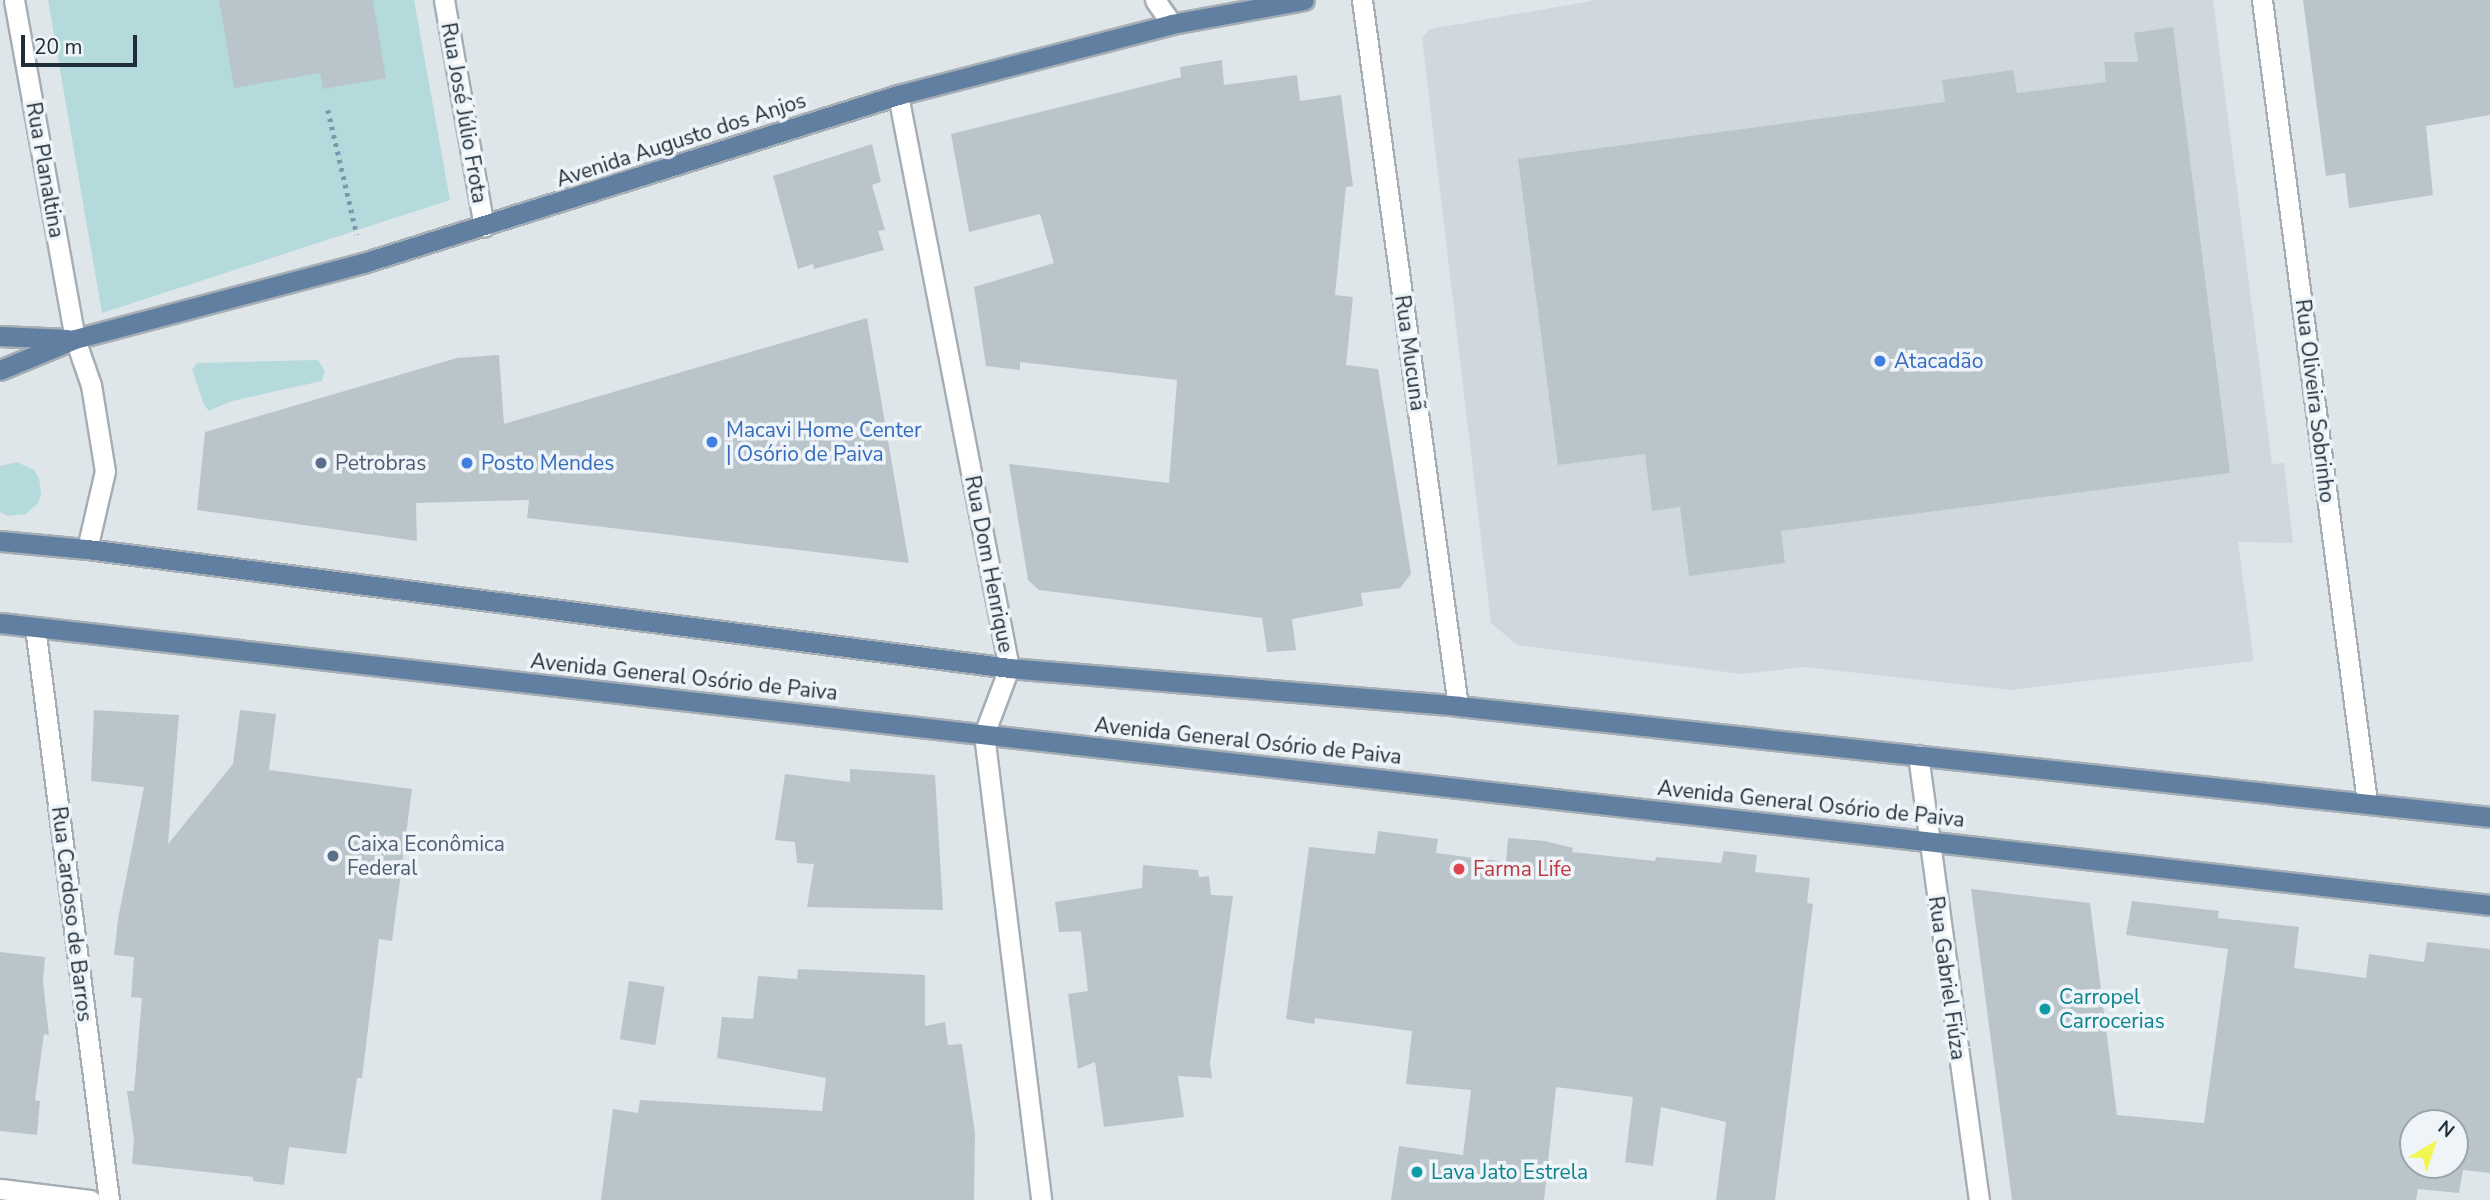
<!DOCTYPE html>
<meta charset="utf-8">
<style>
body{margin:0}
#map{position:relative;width:2490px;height:1200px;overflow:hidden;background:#dee6ea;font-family:"Nunito Sans",sans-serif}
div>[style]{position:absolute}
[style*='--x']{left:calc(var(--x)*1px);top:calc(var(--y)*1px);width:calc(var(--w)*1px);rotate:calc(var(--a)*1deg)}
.built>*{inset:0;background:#cfd8de}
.green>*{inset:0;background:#b5dadc}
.building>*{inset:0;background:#bac5cb;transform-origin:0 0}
.path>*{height:4.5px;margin-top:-2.25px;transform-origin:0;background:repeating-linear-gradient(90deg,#7d97af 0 3.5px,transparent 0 8.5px)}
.roads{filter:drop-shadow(2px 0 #a5aeb5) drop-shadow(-2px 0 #a5aeb5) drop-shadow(0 2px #a5aeb5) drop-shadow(0 -2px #a5aeb5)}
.service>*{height:19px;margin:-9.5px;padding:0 9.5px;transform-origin:9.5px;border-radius:9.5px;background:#fff}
.minor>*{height:19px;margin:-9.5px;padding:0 9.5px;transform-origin:9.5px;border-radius:9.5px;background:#fff}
.tertiary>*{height:19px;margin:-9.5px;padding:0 9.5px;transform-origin:9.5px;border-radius:9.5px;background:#fff}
.primary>*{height:19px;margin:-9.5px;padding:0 9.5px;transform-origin:9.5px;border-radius:9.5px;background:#617fa1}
.dots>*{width:19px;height:19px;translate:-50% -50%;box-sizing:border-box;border:4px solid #eef4f7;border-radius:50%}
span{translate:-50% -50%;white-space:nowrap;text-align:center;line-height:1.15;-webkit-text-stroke:7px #eef4f7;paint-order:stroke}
.street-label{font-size:21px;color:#1f2c3a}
.shop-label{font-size:21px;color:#366cbe}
.left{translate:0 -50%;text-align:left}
.service-label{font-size:21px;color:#4e5e75}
.health-label{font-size:21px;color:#be3a42}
.culture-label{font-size:21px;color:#0d838f}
.north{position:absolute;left:2399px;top:1109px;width:70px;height:70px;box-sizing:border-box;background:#eef4f7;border:2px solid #9ba4ab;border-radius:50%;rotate:39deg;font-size:19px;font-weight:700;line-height:28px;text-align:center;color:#1f2c3a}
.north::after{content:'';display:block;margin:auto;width:24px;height:32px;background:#f1f650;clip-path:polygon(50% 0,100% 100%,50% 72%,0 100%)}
.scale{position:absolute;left:21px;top:35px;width:116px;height:32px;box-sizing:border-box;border:4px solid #1f2c3a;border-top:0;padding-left:9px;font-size:21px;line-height:24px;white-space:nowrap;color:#1f2c3a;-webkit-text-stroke:5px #eef4f7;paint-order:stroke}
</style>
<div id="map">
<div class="built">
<div style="clip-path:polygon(1597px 0,2213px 0,2272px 464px,2284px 463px,2293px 543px,2238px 542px,2254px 661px,2011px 690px,1804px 667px,1742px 674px,1517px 645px,1491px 623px,1422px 38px,1430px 29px)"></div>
</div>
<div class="green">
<div style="clip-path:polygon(48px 0,414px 0,450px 200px,102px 313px)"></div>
<div style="clip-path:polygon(318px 360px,325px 371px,322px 381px,232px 401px,209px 411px,204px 405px,192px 369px,197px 363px)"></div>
<div style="clip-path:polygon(17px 462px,34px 470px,39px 478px,41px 495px,38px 503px,26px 514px,8px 516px,0 512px,0 466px)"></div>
</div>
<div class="building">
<div style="clip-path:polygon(219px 0,373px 0,386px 78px,323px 89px,320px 73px,234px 88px)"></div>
<div style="clip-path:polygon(2303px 0,2490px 0,2490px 115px,2426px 126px,2433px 195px,2349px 208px,2345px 173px,2326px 176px)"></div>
<div style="clip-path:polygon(2173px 27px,2230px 473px,1781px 531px,1785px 563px,1689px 576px,1680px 507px,1652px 511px,1645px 454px,1558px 465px,1518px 159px,1945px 102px,1942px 80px,2013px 70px,2017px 93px,2106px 82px,2104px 62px,2138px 62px,2134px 33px)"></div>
<div style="clip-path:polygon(1222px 60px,1224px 85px,1297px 75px,1300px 101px,1341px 95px,1353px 186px,1346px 187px,1335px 295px,1353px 297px,1346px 365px,1378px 369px,1411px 574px,1400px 588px,1361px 593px,1363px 606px,1292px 619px,1296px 650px,1267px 652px,1262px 618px,1039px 590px,1028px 580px,1009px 464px,1169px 483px,1177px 380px,1020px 362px,1020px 370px,986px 366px,974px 287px,1054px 263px,1040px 214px,969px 232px,951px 134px,1181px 77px,1180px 67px)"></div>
<div style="clip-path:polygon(872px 144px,881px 182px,872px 185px,885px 230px,878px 231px,884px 250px,814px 269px,813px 264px,798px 269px,773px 176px)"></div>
<div style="clip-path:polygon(867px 318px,909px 563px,527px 518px,529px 500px,416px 503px,417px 541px,197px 510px,205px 432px,457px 358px,499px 355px,504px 424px)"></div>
<div style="clip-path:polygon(94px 710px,179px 715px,168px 844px,233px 764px,240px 710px,276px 714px,269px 770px,412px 789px,392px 941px,379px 939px,362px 1078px,357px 1078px,346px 1154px,289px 1147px,284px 1185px,253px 1181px,253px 1177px,132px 1164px,134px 1140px,127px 1091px,134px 1091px,142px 998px,131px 997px,134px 957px,114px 955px,118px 919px,144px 787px,91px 781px)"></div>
<div style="clip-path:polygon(850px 769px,935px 775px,943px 910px,807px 907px,814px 864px,797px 863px,795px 842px,775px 840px,785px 774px,850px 782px)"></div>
<div style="clip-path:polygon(1378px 831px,1438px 839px,1436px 853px,1506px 862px,1508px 838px,1545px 841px,1573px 848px,1572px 852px,1655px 861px,1656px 857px,1721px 863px,1724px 851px,1757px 855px,1755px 872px,1810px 878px,1807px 903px,1813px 904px,1775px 1200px,1716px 1200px,1726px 1122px,1661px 1107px,1653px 1166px,1625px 1162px,1633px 1097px,1556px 1087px,1544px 1200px,1391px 1200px,1399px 1146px,1463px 1155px,1471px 1090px,1406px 1084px,1412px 1031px,1315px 1018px,1314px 1024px,1286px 1019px,1309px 847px,1375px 854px)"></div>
<div style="clip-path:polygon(1143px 865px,1198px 870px,1199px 877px,1209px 876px,1211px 895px,1233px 896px,1210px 1063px,1212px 1078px,1178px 1076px,1184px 1117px,1104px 1127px,1095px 1062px,1078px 1069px,1068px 994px,1088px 991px,1081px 931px,1059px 932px,1055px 902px,1142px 888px)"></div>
<div style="clip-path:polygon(evenodd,1971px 889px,2090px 903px,2117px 1115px,2204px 1123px,2228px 949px,2126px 935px,2132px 901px,2219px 911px,2218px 918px,2299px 927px,2294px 968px,2366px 978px,2369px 954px,2424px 962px,2427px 942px,2490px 949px,2490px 1173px,2463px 1170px,2459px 1193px,2418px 1189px,2416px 1200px,2012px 1200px,1971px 889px,2413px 1123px,2455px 1123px,2455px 1165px,2413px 1165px,2413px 1123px)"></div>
<div style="clip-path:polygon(0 952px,45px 957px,43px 982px,49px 1035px,44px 1034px,35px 1100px,40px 1101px,37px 1135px,0 1131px)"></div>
<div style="clip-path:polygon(798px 969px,925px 975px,925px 1026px,945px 1022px,948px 1045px,962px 1044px,975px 1133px,974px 1200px,601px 1200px,613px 1109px,638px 1113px,640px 1100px,822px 1111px,826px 1078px,717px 1058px,722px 1017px,753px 1019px,758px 976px,797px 979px)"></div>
<div style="left:629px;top:981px;width:36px;height:59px;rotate:9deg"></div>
</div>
<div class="path">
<div style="--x:328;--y:110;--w:128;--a:76.9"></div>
</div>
<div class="roads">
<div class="service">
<div style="--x:75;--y:339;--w:49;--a:70.8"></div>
<div style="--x:91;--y:385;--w:87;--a:80.8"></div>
<div style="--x:105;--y:471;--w:80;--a:103"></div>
</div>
<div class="minor">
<div style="--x:14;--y:0;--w:344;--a:79.8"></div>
<div style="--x:444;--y:0;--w:230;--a:80"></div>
<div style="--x:1155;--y:0;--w:29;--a:55"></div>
<div style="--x:1362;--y:0;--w:712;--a:82.26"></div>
<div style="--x:2262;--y:0;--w:809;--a:82.54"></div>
<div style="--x:898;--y:95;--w:584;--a:79.04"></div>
<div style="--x:35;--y:627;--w:578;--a:82.64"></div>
<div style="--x:1918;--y:755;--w:449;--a:82.2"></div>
<div style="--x:0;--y:1189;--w:91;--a:7"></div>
</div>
<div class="tertiary">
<div style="--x:1009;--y:668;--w:71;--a:110.7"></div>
<div style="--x:984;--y:734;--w:469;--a:83"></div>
</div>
<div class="primary">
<div style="--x:0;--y:336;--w:67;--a:2.6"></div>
<div style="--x:0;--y:370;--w:81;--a:-22.5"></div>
<div style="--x:75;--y:339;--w:298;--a:-14.8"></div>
<div style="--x:363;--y:263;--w:561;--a:-17.43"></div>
<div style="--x:898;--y:95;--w:283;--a:-14.5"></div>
<div style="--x:1172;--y:24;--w:134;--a:-10.3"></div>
<div style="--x:0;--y:541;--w:87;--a:5.3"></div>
<div style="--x:87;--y:549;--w:930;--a:7.35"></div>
<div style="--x:1009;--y:668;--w:451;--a:4.8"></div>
<div style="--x:1458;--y:706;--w:1038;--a:6.14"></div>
<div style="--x:0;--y:623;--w:2506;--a:6.46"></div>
</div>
</div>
<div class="dots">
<div style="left:1880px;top:361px;background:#3f7fe0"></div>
<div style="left:712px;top:442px;background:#3f7fe0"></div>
<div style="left:321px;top:463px;background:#5c6f8a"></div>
<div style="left:467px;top:463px;background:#3f7fe0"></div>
<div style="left:333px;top:856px;background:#5c6f8a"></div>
<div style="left:1459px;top:869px;background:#e0444e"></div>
<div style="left:2045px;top:1009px;background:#0f9aa8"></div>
<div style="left:1417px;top:1172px;background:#0f9aa8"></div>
</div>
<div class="street-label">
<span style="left:464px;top:113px;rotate:80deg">Rua José Júlio Frota</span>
<span style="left:681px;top:140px;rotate:-18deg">Avenida Augusto dos Anjos</span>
<span style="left:45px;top:170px;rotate:80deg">Rua Planaltina</span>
<span style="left:1410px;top:353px;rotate:82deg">Rua Mucunã</span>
<span style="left:2315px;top:401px;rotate:83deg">Rua Oliveira Sobrinho</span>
<span style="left:989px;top:564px;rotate:79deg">Rua Dom Henrique</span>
<span style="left:684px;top:677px;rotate:6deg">Avenida General Osório de Paiva</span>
<span style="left:1248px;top:741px;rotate:6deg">Avenida General Osório de Paiva</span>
<span style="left:1811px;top:804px;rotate:6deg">Avenida General Osório de Paiva</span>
<span style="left:72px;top:914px;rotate:83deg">Rua Cardoso de Barros</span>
<span style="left:1947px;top:978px;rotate:82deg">Rua Gabriel Fiúza</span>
</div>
<div class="shop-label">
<span class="left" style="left:1894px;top:361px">Atacadão</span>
<span class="left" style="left:726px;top:442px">Macavi Home Center<br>| Osório de Paiva</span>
<span class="left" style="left:481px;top:463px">Posto Mendes</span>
</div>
<div class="service-label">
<span class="left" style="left:335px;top:463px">Petrobras</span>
<span class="left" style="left:347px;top:856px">Caixa Econômica<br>Federal</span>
</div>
<div class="health-label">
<span class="left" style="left:1473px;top:869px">Farma Life</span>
</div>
<div class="culture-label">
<span class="left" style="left:2059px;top:1009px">Carropel<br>Carrocerias</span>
<span class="left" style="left:1431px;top:1172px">Lava Jato Estrela</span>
</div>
<div class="north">N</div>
<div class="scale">20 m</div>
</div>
